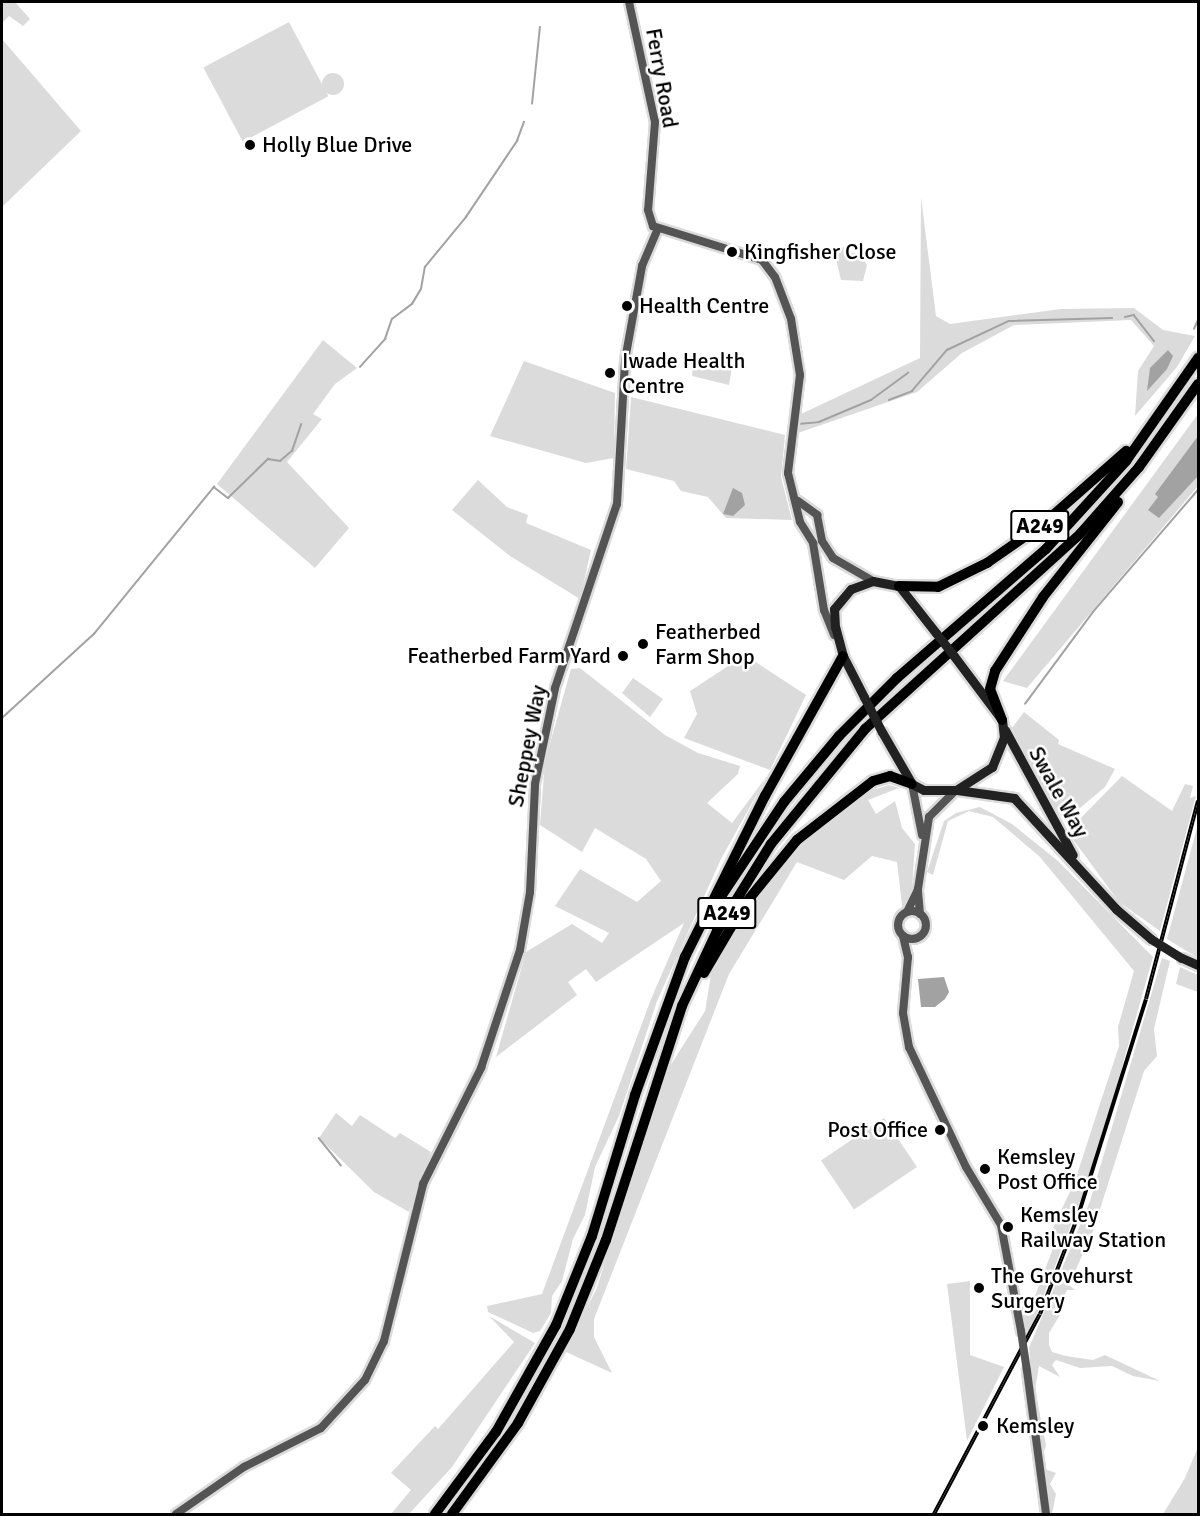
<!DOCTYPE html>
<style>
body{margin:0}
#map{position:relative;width:1200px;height:1516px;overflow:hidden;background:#fff;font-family:Signika,sans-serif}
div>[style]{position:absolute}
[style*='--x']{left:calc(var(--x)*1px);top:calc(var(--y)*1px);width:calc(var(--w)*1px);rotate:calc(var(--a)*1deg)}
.green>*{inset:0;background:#dbdbdb;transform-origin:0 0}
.round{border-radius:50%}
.water>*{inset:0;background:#a2a2a2}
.stream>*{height:1.5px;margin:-0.75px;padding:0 0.75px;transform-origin:0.75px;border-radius:0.75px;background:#a2a2a2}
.roads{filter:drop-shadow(2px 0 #dbdbdb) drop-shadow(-2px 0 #dbdbdb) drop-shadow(0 2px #dbdbdb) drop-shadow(0 -2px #dbdbdb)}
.tertiary>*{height:8px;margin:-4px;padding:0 4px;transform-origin:4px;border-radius:4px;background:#545454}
.tertiary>.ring{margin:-4px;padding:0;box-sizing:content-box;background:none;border:8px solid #545454;border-radius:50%}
.secondary>*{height:9px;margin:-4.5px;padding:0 4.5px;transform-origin:4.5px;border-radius:4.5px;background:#212121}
.trunk>*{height:10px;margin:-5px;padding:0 5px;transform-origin:5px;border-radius:5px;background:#000}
.rail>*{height:4px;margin-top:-2px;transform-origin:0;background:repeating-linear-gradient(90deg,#fff 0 4.5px,#000 0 9px);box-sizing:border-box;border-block:2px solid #000}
.tertiary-bridge>*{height:8px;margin:-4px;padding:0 4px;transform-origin:4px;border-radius:4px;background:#545454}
.secondary-bridge>*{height:9px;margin:-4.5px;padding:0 4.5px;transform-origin:4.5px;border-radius:4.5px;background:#212121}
.dots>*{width:16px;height:16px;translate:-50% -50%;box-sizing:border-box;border:3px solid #fff;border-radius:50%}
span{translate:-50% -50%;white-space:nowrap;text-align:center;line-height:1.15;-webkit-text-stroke:5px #fff;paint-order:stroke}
.shield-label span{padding:2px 4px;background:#fff;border:2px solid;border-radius:4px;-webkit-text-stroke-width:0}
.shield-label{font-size:21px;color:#000;font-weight:700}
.street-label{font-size:22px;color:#000}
.poi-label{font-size:22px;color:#000}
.left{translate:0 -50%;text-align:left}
.right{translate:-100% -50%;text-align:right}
.frame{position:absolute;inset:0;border:3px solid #000;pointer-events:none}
</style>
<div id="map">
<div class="green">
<div style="clip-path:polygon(2px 2px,15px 2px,30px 19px,23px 26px,9px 16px,2px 23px)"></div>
<div style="left:289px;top:22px;width:84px;height:97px;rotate:62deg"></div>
<div style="clip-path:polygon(2px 39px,81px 131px,2px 207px)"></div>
<div class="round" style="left:322px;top:73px;width:22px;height:22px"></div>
<div style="clip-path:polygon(921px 197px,936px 316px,950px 324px,1061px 309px,1134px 308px,1163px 330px,1195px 336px,1177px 367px,1135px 416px,1138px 371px,1154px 346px,1131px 320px,1014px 325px,962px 353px,917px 392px,795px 434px,801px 414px,920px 358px)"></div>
<div style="clip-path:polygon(844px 247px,845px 253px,860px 253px,867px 265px,863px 281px,841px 280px,834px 251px)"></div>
<div style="clip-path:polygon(323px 340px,357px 368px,335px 384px,313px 414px,322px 419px,287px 462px,349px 528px,315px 568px,217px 484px)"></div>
<div style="clip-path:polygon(694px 357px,733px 361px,729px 385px,692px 376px)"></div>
<div style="clip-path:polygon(524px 361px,615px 393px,614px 458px,586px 463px,490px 436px)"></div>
<div style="clip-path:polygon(631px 397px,785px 435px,781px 477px,792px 520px,726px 518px,708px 497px,681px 491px,674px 481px,626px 469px)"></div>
<div style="clip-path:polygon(1198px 414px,1198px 486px,1027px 688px,1003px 681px)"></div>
<div style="clip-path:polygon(478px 480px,507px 507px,528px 515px,526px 523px,591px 550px,580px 599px,510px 556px,452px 510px)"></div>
<div style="clip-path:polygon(745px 655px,806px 695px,770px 770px,684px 738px,697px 714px,690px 691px)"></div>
<div style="clip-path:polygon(580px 668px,665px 735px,698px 753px,740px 766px,738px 774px,707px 803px,732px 823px,767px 776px,721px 859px,657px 1001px,619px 1116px,595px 1167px,585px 1215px,573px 1239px,562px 1281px,552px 1296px,551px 1313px,540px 1331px,533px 1333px,488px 1312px,487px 1306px,542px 1294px,651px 999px,684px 923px,596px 982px,586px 969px,568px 982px,577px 995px,496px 1057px,526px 952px,572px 924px,602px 943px,609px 933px,555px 906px,580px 869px,637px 902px,661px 881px,646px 859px,595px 828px,582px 852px,540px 825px,545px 761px,571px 669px)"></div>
<div style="clip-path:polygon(633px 678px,663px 699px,650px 717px,622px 693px)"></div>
<div style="clip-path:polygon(1024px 712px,1059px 740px,1058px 744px,1115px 769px,1105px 787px,1067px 819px,1050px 809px,1012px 728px)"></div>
<div style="clip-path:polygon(1122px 776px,1172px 811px,1185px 784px,1193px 786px,1190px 798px,1196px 796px,1160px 931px,1119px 902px,1072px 838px,1073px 826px)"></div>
<div style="clip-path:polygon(889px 785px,899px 788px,868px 800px,876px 814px,895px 801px,902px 828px,915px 844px,911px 905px,903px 914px,897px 862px,872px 856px,844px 880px,797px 862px,729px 974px,594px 1319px,594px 1337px,612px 1373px,564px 1351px,596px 1290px,670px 1066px,705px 1011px,711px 975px,720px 954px,771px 877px,818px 829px,870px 791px)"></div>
<div style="clip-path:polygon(980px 807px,1012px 824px,1058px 861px,1153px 957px,1095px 1163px,1028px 1336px,1024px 1313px,1033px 1301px,1052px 1251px,1051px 1232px,1075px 1181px,1095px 1119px,1119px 1046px,1118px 1027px,1134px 971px,1040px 857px,993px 817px,969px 811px,948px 821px,933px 875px,927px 872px,944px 821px,956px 813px)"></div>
<div style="clip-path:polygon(1198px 824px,1198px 958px,1167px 939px)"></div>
<div style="clip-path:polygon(1162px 958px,1170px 961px,1154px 1029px,1157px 1056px,1144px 1071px,1093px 1231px,1069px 1285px,1075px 1290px,1067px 1290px,1061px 1302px,1063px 1310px,1049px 1333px,1049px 1345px,1052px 1352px,1066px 1356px,1093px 1360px,1105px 1355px,1160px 1381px,1133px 1376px,1112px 1366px,1080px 1368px,1056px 1360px,1052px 1365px,1060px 1377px,1039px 1366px,1035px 1390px,1046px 1445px,1043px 1456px,1045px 1469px,1056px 1473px,1050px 1484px,1056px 1494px,1052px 1514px,1031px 1380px,1029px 1348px,1090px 1201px)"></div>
<div style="clip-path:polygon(1180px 967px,1198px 975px,1198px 992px,1176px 984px)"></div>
<div style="clip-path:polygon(336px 1113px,352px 1126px,360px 1115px,395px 1138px,400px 1133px,431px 1152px,409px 1212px,374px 1192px,319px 1138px)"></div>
<div style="left:884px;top:1118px;width:59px;height:76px;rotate:56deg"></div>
<div style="clip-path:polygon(970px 1281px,970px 1355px,1004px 1367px,967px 1441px,947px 1284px)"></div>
<div style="clip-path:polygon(489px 1316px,535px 1343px,452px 1467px,409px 1514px,391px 1514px,411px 1490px,391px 1473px,435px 1426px,438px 1429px,514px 1342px)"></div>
<div style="clip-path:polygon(1198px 1447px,1198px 1514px,1163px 1514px,1185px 1478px)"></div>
</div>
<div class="water">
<div style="clip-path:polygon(1168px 350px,1173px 356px,1167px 369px,1147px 391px,1150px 368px)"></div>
<div style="clip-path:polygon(1198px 436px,1198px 476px,1159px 518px,1148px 510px,1158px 497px,1155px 494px)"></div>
<div style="clip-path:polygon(733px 488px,742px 493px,745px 505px,733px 516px,723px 514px)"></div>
<div style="clip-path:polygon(944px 977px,949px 992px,945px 999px,935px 1007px,921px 1007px,918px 979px)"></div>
</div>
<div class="stream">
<div style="--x:532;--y:104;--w:77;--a:-84.1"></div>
<div style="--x:1125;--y:317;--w:9;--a:-13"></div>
<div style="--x:1134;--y:315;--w:33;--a:52"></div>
<div style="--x:1194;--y:329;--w:10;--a:-66"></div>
<div style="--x:360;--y:367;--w:38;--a:-48"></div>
<div style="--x:385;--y:339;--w:21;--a:-71"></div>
<div style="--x:392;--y:319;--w:25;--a:-37"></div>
<div style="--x:412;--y:304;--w:17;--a:-59"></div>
<div style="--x:421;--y:289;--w:22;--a:-80"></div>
<div style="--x:425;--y:267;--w:65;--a:-50.6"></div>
<div style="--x:466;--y:217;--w:92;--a:-56.1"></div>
<div style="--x:517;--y:141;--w:20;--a:-70"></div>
<div style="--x:889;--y:400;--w:25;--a:-21"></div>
<div style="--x:912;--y:391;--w:54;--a:-49.5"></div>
<div style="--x:947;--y:350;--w:68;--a:-25.1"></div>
<div style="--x:1009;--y:321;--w:103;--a:-1.7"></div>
<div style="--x:798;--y:424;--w:21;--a:-5"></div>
<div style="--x:819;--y:422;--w:56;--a:-22.9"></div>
<div style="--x:871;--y:400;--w:46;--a:-36.1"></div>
<div style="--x:1025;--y:704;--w:114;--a:-53.5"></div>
<div style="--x:1093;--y:612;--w:161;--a:-49.3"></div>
<div style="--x:2;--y:718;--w:125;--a:-42.4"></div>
<div style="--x:94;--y:634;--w:190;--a:-50.8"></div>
<div style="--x:214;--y:487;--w:18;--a:38"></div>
<div style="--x:228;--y:498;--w:56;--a:-44.3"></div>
<div style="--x:268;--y:459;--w:12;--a:9"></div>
<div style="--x:280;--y:461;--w:16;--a:-40"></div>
<div style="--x:292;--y:451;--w:28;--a:-71"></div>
<div style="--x:319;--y:1138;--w:35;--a:51"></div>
</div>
<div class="roads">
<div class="tertiary">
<div style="--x:629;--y:2;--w:123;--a:77.8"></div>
<div style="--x:655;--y:122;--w:88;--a:94.5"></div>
<div style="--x:648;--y:210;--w:17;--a:73"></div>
<div style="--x:653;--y:226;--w:114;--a:17.3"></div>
<div style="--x:762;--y:260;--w:21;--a:53"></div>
<div style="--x:775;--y:277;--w:45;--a:69.1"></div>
<div style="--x:791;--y:319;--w:57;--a:80.9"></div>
<div style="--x:800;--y:375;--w:99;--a:97"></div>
<div style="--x:788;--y:473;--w:50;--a:76.2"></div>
<div style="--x:800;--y:522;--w:25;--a:58"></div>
<div style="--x:813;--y:543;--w:68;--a:80.7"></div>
<div style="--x:824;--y:610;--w:27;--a:68"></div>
<div style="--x:798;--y:501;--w:24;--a:36"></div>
<div style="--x:817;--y:515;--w:26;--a:79"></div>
<div style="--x:822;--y:541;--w:20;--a:57"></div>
<div style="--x:833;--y:558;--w:46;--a:29.9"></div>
<div style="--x:912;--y:784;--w:52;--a:78.9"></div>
<div class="ring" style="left:898px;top:911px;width:20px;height:20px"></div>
<div style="--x:907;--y:912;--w:25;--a:-64"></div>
<div style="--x:920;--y:914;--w:25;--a:-95"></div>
<div style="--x:918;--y:889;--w:73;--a:-81.3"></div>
<div style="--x:929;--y:817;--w:38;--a:-45"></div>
<div style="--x:903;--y:936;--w:22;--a:77"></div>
<div style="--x:908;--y:957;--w:56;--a:95.1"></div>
<div style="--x:903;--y:1013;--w:35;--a:80"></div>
<div style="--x:909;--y:1047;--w:133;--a:64.6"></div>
<div style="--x:966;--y:1167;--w:68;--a:58.9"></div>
<div style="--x:1001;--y:1225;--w:108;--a:79.3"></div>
<div style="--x:1027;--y:1371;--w:144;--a:82.4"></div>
<div style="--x:176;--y:1514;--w:83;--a:-34.7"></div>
<div style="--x:244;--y:1467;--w:86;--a:-26.9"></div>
<div style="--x:321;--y:1428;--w:65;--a:-47.5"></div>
<div style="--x:365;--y:1380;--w:43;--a:-64"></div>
<div style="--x:384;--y:1341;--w:162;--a:-76"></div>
<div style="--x:423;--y:1184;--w:130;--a:-63.4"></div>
<div style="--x:481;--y:1068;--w:124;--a:-71.7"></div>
<div style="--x:520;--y:950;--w:59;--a:-80.2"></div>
<div style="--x:530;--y:892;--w:108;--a:-87.3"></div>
<div style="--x:535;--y:784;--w:98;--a:-78.2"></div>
<div style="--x:555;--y:688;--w:194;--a:-71.4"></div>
<div style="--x:617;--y:504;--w:144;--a:-86.8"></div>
<div style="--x:625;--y:360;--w:96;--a:-79.7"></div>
<div style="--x:642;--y:266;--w:39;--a:-67"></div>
</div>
<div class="secondary">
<div style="--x:864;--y:697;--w:46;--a:-117.1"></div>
<div style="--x:843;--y:656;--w:30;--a:-105"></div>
<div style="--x:835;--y:627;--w:18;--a:-93"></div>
<div style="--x:834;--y:609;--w:26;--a:-50"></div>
<div style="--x:851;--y:589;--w:23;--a:-20"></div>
<div style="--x:873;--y:581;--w:26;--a:11"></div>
<div style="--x:899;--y:586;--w:60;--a:51.8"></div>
<div style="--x:1005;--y:730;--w:142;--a:61.5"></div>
<div style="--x:882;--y:732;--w:60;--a:60"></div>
<div style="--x:912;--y:784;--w:13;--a:27"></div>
<div style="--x:924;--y:790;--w:32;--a:0"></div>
<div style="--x:956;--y:790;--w:43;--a:-32.6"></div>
<div style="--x:992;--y:767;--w:31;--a:-68"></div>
<div style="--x:1004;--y:738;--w:18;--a:-96"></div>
<div style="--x:1002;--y:720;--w:80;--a:-126.9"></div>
<div style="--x:957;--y:790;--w:58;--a:8"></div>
<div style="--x:1014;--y:798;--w:151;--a:47.4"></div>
<div style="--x:1116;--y:909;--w:46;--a:40.6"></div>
<div style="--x:1182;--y:958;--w:17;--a:24"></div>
</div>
<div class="trunk">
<div style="--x:899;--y:586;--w:39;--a:1"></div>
<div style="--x:938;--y:587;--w:55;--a:-26.1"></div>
<div style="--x:987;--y:563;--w:68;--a:-34.9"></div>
<div style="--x:1043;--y:524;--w:111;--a:-41.3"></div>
<div style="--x:1002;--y:720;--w:33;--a:-111"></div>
<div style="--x:990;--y:689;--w:19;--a:-74"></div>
<div style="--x:995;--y:671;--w:88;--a:-57"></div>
<div style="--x:1043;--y:597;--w:121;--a:-51.7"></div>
<div style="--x:718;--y:901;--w:119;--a:-56.3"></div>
<div style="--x:784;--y:802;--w:86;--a:-50.2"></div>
<div style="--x:839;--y:736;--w:82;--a:-45"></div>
<div style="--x:897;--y:678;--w:197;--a:-40.9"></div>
<div style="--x:1046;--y:549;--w:119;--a:-47.7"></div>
<div style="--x:1126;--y:461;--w:126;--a:-55"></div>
<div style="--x:704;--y:973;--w:79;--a:-59.5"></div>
<div style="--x:744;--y:905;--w:84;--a:-50.8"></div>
<div style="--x:797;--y:840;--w:96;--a:-37.8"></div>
<div style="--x:873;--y:781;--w:18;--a:-16"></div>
<div style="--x:890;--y:776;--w:23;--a:20"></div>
<div style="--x:435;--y:1514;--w:102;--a:-53.4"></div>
<div style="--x:496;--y:1432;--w:123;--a:-60.7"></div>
<div style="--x:556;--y:1325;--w:96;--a:-68"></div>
<div style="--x:592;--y:1236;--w:147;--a:-73"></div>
<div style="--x:635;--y:1095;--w:147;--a:-70.1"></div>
<div style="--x:685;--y:957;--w:180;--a:-63.6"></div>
<div style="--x:765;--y:796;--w:160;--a:-60.9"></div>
<div style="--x:452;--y:1514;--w:112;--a:-54"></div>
<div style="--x:518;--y:1423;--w:107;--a:-61"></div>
<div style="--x:570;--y:1329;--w:96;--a:-68"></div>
<div style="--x:606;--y:1240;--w:246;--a:-72"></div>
<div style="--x:682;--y:1006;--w:83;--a:-65"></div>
<div style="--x:717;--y:931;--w:102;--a:-58.2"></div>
<div style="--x:771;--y:844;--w:149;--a:-50.7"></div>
<div style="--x:865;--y:729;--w:290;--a:-42.2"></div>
<div style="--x:1080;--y:534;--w:89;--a:-48.6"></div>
<div style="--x:1139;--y:467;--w:102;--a:-54.6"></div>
</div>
</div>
<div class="rail">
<div style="--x:934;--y:1514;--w:226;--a:-62.1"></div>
<div style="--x:1040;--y:1314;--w:105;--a:-68.8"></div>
<div style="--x:1078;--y:1216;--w:227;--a:-72.6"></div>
<div style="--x:1146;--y:999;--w:205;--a:-75.3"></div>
</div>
<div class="tertiary-bridge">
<div style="--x:1021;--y:1331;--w:40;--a:81.5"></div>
</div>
<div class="secondary-bridge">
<div style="--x:936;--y:633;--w:29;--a:52"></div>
<div style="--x:864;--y:697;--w:39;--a:63"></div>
<div style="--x:1151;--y:939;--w:36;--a:32"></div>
</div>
<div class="dots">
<div style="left:250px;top:145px;background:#000"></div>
<div style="left:732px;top:252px;background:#000"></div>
<div style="left:627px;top:306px;background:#000"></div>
<div style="left:610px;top:373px;background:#000"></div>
<div style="left:643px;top:644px;background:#000"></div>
<div style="left:623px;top:656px;background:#000"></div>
<div style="left:940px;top:1130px;background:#000"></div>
<div style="left:985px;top:1169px;background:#000"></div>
<div style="left:1008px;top:1227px;background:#000"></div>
<div style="left:979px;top:1288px;background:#000"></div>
<div style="left:983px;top:1426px;background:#000"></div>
</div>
<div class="shield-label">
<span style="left:1040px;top:526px">A249</span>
<span style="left:727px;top:913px">A249</span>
</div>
<div class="street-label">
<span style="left:662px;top:78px;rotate:80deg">Ferry Road</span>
<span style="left:527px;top:746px;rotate:-79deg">Sheppey Way</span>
<span style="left:1059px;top:792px;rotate:61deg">Swale Way</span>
</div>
<div class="poi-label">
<span class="left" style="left:262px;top:145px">Holly Blue Drive</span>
<span class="left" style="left:744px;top:252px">Kingfisher Close</span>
<span class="left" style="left:639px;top:306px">Health Centre</span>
<span class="left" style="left:622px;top:373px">Iwade Health<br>Centre</span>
<span class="left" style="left:655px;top:644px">Featherbed<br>Farm Shop</span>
<span class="right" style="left:611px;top:656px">Featherbed Farm Yard</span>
<span class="right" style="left:928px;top:1130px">Post Office</span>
<span class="left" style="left:997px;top:1169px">Kemsley<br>Post Office</span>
<span class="left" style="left:1020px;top:1227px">Kemsley<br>Railway Station</span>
<span class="left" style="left:991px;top:1288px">The Grovehurst<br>Surgery</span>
<span class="left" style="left:996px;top:1426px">Kemsley</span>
</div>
<div class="frame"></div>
</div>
